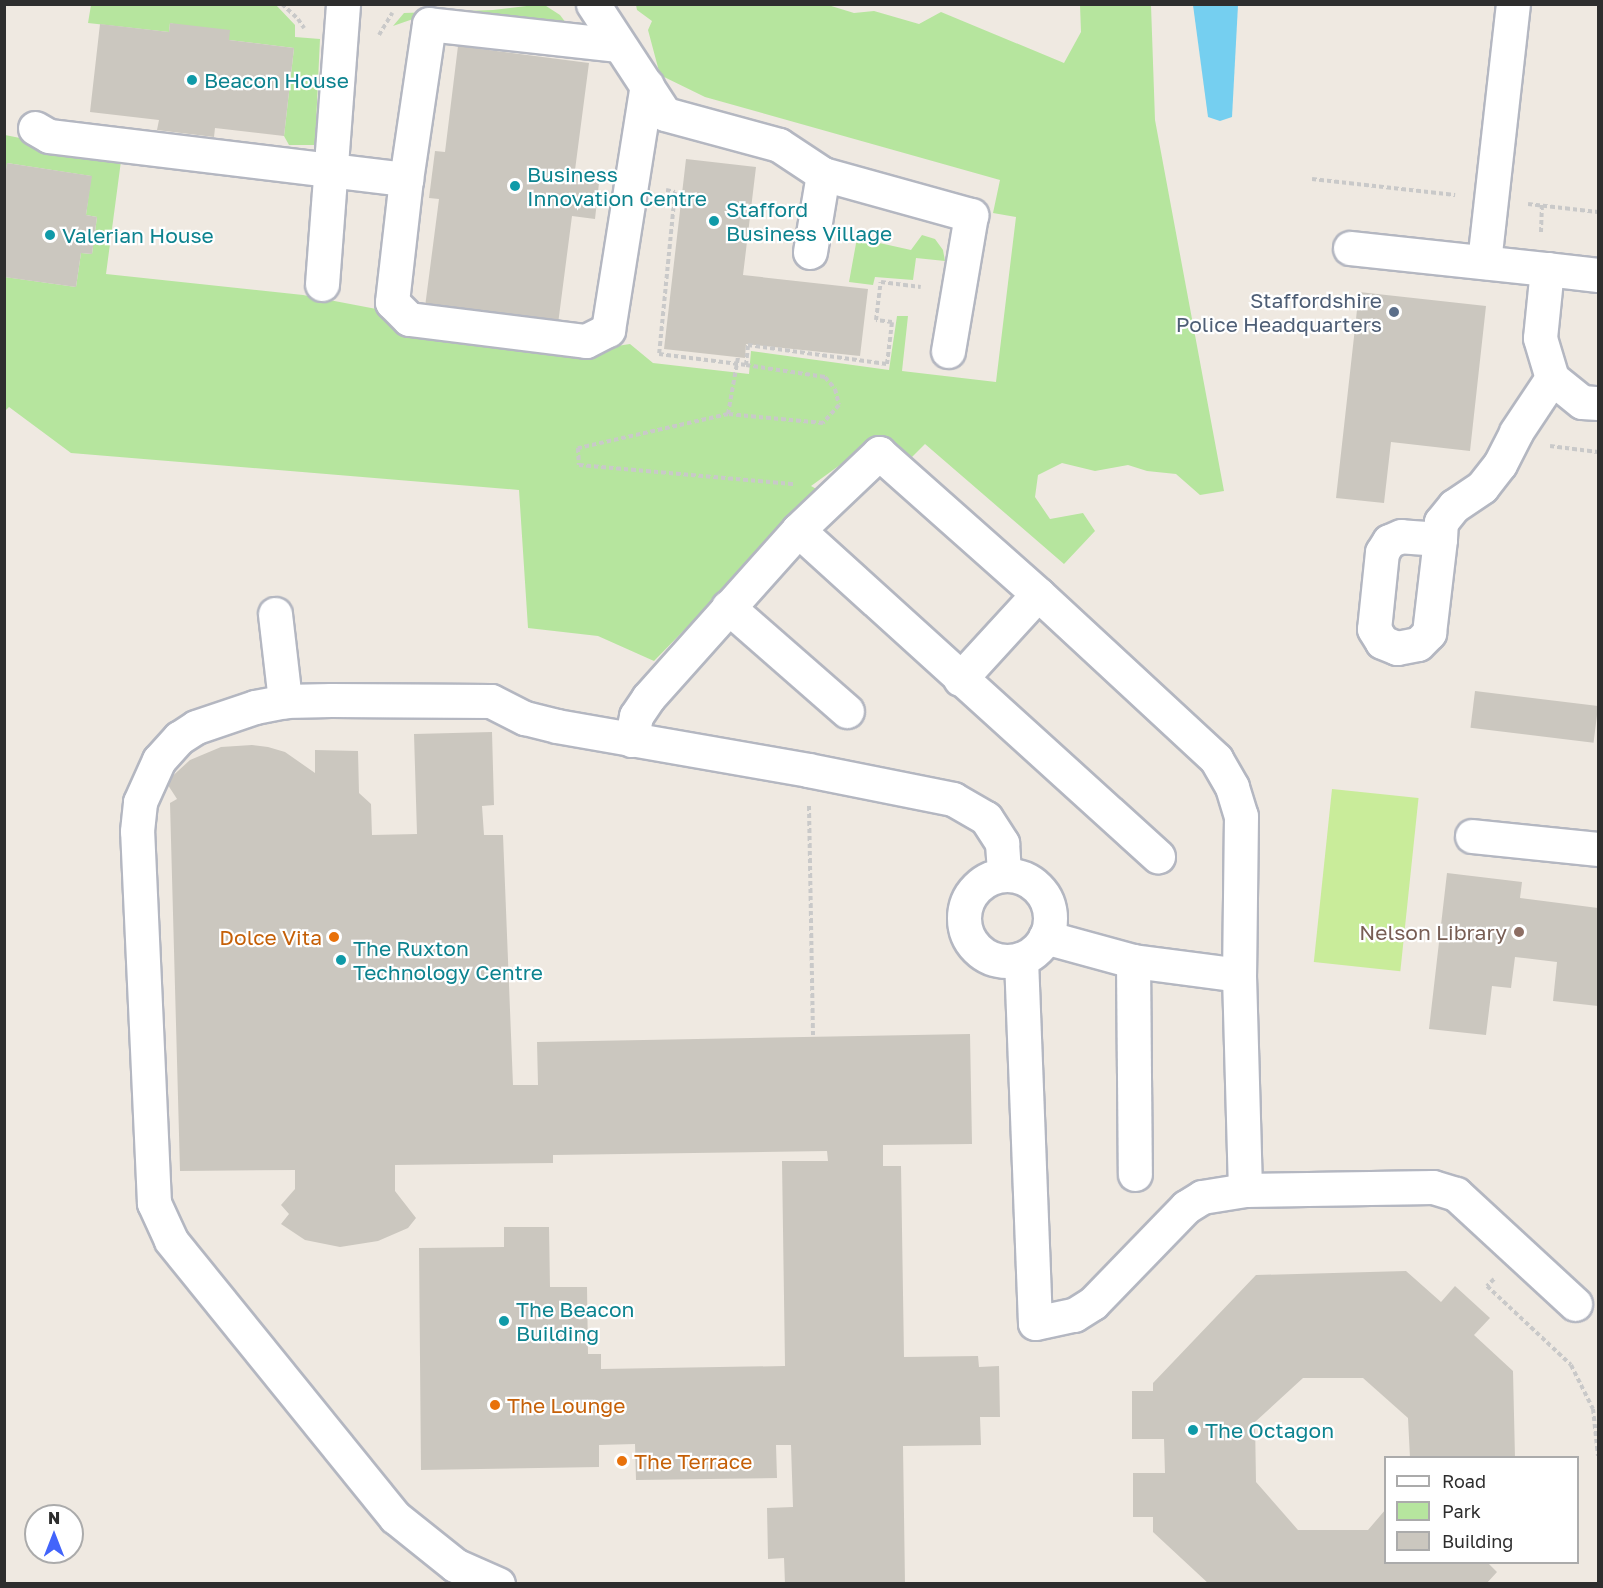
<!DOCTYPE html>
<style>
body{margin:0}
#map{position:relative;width:1603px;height:1588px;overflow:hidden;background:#efe9e1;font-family:"Golos Text",sans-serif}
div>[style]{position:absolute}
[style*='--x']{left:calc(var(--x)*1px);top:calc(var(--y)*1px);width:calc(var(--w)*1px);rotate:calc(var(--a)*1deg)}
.green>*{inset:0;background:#b6e59e}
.pitch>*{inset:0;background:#c9ec9a;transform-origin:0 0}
.water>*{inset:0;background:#75cff0}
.building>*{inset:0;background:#cbc7bf;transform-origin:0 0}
.path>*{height:4px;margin-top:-2px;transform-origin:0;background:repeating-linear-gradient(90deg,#c9c9c9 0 4.5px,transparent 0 7.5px)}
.roads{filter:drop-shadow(2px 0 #b4b7c1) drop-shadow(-2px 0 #b4b7c1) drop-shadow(0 2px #b4b7c1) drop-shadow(0 -2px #b4b7c1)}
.minor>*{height:33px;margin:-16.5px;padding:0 16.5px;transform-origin:16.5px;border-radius:16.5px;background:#fff}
.minor>.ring{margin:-16.5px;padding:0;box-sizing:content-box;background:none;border:33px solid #fff;border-radius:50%}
.path-bridge>*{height:4px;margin-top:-2px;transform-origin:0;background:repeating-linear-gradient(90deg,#c9c9c9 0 4.5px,transparent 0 7.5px)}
.dots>*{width:16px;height:16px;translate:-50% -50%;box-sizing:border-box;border:3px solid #fff;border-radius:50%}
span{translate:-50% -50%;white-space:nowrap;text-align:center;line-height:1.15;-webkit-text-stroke:4.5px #fff;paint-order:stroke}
.culture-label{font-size:21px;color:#0d838f}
.left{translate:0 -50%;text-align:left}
.service-label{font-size:21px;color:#4e5e75}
.right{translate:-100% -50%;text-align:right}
.education-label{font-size:21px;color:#785e54}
.food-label{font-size:21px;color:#c56008}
.frame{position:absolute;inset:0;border:6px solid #2e2e2e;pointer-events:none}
.legend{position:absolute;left:1384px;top:1456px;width:195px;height:108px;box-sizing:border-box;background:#fff;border:2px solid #ababab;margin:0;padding:8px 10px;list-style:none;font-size:18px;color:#2e2e2e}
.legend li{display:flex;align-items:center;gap:12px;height:30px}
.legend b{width:30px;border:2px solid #ababab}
.north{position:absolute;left:24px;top:1504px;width:60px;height:60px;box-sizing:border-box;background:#fff;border:2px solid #ababab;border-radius:50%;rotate:0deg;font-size:16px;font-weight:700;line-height:24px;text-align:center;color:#2e2e2e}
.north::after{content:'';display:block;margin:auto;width:21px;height:27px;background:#4264fb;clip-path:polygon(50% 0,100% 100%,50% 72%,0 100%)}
</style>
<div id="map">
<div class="green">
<div style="clip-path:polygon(543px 4px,560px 15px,575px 35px,514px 16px,447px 21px,413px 19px,393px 26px,404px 13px,493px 10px)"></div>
<div style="clip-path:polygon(91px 5px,276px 5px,295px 25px,295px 37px,320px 39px,315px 145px,289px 145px,284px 136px,294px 48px,229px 40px,170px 23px,169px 32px,88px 23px)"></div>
<div style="clip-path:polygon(636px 5px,828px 5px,854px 13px,874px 11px,919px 24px,941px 12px,1064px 63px,1081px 32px,1080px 5px,1151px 5px,1155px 120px,1224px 491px,1200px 495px,1176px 474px,1147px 471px,1128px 465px,1095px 471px,1062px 463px,1038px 475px,1035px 497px,1050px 519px,1083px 513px,1095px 531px,1064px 564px,925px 444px,905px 464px,873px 441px,811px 486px,820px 491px,654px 661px,598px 636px,528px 628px,519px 490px,71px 453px,9px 407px,5px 411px,5px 277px,76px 287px,81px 253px,92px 254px,97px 217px,86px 215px,91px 176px,7px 163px,5px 182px,5px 135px,20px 138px,39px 150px,121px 161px,106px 274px,303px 295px,591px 350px,630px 344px,653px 363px,749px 374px,751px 351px,889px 370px,897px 316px,908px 316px,902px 371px,996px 382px,1016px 217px,993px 213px,1000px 180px,705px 97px,660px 75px,648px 30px,652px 21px,637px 10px)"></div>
<div style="clip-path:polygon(922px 235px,935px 239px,943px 250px,945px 261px,916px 258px,913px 280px,875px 277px,873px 285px,849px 282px,857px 238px,911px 250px)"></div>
</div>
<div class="pitch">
<div style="left:1332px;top:789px;width:87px;height:174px;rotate:6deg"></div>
</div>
<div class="water">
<div style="clip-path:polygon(1193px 5px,1238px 5px,1232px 117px,1220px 121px,1208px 117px)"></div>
</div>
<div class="building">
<div style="clip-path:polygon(170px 23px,230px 30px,229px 40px,294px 48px,284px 136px,215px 128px,214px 137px,157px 130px,159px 120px,90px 112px,100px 24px,169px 32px)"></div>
<div style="clip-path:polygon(458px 46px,589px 63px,575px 170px,600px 174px,595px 219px,572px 216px,558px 324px,425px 307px,439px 199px,429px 198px,435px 151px,445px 152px)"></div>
<div style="clip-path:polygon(686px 159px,756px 167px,743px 275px,868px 289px,860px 356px,746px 344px,745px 358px,664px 349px)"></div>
<div style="clip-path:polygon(7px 163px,92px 176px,86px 215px,97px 217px,92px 254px,81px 253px,76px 287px,4px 277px,4px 182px)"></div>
<div style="clip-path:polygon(1359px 292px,1486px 306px,1470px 451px,1391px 442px,1384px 503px,1336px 498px)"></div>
<div style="left:1475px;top:691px;width:124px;height:37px;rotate:7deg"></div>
<div style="clip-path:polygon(492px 732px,494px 805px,482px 806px,484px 835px,503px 835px,513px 1085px,538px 1085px,537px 1042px,970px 1034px,972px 1144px,883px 1145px,883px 1166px,901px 1166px,904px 1357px,978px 1356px,979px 1367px,999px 1366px,1000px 1417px,980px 1417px,981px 1445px,903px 1446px,905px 1584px,785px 1584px,784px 1558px,768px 1559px,767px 1508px,793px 1507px,791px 1445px,776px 1445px,777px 1478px,636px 1480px,635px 1444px,599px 1445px,599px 1467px,421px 1470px,419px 1248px,504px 1247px,504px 1227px,549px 1227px,550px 1287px,587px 1287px,588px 1354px,601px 1354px,601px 1369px,785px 1366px,782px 1161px,828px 1161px,827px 1151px,553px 1155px,553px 1163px,395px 1165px,395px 1191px,416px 1218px,408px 1228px,378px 1241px,340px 1247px,305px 1240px,281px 1224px,289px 1214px,281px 1205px,295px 1189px,295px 1170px,180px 1171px,170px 803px,177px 799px,166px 782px,190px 760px,221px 747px,252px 745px,268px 747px,285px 752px,315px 773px,315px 750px,358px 751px,359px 793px,371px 804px,372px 835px,417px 834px,414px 734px)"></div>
<div style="clip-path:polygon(1447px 873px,1522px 882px,1520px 898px,1598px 908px,1598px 1006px,1553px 1001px,1557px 962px,1515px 957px,1511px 988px,1492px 986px,1486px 1035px,1429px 1029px)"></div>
<div style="clip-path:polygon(1406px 1271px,1441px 1302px,1455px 1286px,1490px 1318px,1474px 1335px,1513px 1371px,1515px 1458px,1410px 1458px,1408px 1418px,1363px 1378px,1303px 1378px,1255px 1422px,1256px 1482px,1298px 1530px,1368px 1530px,1386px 1509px,1386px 1562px,1487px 1562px,1497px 1572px,1486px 1584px,1209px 1584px,1153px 1532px,1153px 1517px,1133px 1517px,1133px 1473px,1165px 1473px,1164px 1439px,1132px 1439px,1132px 1391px,1153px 1391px,1153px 1383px,1256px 1275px)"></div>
</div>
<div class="path">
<div style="--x:282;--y:4;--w:22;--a:43"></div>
<div style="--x:298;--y:19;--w:11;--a:56"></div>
<div style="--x:379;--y:35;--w:26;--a:-59"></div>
<div style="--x:1312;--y:179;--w:144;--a:6.4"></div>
<div style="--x:666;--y:190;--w:9;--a:13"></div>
<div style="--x:675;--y:192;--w:163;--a:95.6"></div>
<div style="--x:659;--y:354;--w:88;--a:7.2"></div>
<div style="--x:746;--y:365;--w:20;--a:-84"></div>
<div style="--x:748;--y:345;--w:140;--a:7.8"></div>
<div style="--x:887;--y:364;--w:42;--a:-83.2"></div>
<div style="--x:892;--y:322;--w:16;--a:-173"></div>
<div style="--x:876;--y:320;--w:38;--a:-83"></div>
<div style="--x:881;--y:282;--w:40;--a:7.1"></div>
<div style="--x:1528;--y:204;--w:70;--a:6.5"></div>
<div style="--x:1541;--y:232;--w:27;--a:-88"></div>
<div style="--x:746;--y:365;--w:80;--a:8.6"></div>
<div style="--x:825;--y:377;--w:16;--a:50"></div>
<div style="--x:835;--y:389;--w:16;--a:76"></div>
<div style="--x:839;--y:405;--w:24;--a:132"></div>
<div style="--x:823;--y:423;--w:95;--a:-174.6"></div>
<div style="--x:728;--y:414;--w:154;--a:167.2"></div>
<div style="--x:578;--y:448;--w:17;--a:87"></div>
<div style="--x:579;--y:465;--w:216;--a:5.1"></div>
<div style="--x:1550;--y:446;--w:48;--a:7.1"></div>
<div style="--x:809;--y:806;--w:231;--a:89"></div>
<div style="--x:1494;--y:1279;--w:10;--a:135"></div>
<div style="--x:1487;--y:1286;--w:115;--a:43.2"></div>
<div style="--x:1571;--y:1365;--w:49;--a:63.4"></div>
<div style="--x:1593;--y:1409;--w:47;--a:83.9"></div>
</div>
<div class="roads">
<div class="minor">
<div style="--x:593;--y:4;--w:131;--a:56.8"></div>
<div style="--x:665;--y:114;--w:118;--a:15.2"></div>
<div style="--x:779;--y:145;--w:53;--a:33.4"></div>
<div style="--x:823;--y:174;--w:79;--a:99.5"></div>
<div style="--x:618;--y:45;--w:190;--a:-173.7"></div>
<div style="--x:429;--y:24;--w:157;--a:98.4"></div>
<div style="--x:406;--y:179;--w:124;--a:96.5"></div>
<div style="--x:392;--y:302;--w:24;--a:45"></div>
<div style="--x:409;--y:319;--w:178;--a:7.1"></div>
<div style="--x:586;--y:341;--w:25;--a:-27"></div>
<div style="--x:608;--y:330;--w:248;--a:-81"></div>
<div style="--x:35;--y:128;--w:16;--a:30"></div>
<div style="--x:49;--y:136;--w:360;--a:6.9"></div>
<div style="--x:823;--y:174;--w:154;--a:15.5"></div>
<div style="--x:971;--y:215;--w:138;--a:99.6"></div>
<div style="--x:1350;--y:248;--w:198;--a:6.1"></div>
<div style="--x:1484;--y:262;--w:260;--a:-83.6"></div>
<div style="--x:1598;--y:275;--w:51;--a:-173.3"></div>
<div style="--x:1547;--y:269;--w:69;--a:95.8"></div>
<div style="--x:1540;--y:338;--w:42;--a:73.3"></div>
<div style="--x:1552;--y:378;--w:38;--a:39"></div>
<div style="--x:1582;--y:402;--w:16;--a:4"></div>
<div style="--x:322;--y:284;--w:281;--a:-85.7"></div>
<div style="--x:798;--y:530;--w:112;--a:-43.5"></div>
<div style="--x:879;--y:453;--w:213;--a:41.6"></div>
<div style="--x:1038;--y:594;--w:243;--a:42.8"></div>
<div style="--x:1216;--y:759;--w:32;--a:60"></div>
<div style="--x:1232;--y:787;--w:30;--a:73"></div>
<div style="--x:1241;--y:816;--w:159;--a:90.7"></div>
<div style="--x:1239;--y:975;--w:215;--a:88.4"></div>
<div style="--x:1440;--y:539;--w:39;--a:-176"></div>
<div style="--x:1401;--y:536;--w:13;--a:157"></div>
<div style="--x:1389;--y:541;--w:13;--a:122"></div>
<div style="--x:1382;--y:552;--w:77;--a:95.9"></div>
<div style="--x:1374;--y:629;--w:15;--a:58"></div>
<div style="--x:1382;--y:642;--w:16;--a:22"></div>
<div style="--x:1397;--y:648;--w:21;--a:-11"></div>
<div style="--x:1418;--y:644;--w:16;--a:-45"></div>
<div style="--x:1429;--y:633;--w:95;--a:-83.3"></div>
<div style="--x:1440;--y:539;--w:17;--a:-87"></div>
<div style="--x:1441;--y:522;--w:21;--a:-51"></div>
<div style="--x:1454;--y:506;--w:34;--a:-34"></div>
<div style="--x:1482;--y:487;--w:29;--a:-52"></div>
<div style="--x:1500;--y:464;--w:36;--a:-63"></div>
<div style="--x:1516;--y:432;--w:65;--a:-56.3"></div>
<div style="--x:728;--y:607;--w:158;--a:41.2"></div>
<div style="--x:275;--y:614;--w:88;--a:83.4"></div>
<div style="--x:960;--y:679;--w:115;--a:-47.5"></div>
<div style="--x:631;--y:740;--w:25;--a:-78"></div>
<div style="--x:636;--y:716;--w:22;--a:-56"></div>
<div style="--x:648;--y:698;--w:225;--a:-48.2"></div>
<div style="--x:798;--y:530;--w:486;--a:42.2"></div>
<div style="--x:1472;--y:836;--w:127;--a:5.9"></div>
<div class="ring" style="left:964px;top:875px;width:53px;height:53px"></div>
<div style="--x:1045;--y:937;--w:91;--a:15.3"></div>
<div style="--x:1133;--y:961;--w:107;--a:7.5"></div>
<div style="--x:1021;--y:959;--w:364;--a:87.8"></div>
<div style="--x:1035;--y:1323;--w:40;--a:-12"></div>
<div style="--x:1074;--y:1315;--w:22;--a:-32"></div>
<div style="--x:1093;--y:1303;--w:134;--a:-45.9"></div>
<div style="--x:1186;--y:1207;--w:19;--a:-32"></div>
<div style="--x:1202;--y:1197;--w:44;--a:-9.2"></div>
<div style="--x:1245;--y:1190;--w:188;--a:-0.9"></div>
<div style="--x:1433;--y:1187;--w:24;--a:17"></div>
<div style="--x:1456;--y:1194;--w:162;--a:42.7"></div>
<div style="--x:1133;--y:961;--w:213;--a:89.5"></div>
<div style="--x:498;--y:1584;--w:47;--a:-156.2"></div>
<div style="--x:455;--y:1565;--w:77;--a:-141.3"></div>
<div style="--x:395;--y:1517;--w:356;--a:-129"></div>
<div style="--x:171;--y:1240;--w:41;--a:-114.7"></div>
<div style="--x:154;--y:1203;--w:372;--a:-92.6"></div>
<div style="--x:137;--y:831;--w:29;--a:-84"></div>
<div style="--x:140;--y:802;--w:46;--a:-65.7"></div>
<div style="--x:159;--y:760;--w:30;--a:-48"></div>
<div style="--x:179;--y:738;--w:20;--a:-33"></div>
<div style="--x:196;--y:727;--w:62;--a:-18.7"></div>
<div style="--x:255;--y:707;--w:31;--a:-11"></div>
<div style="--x:285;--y:701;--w:46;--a:-1.2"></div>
<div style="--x:331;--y:700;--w:160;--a:0.4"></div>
<div style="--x:491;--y:701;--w:38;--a:27"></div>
<div style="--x:525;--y:718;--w:33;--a:14"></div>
<div style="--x:557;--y:726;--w:255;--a:9.9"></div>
<div style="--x:808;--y:770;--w:148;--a:11.3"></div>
<div style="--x:953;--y:799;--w:38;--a:30"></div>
<div style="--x:986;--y:818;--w:30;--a:57"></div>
<div style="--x:1002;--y:843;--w:32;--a:86"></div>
</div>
</div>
<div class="path-bridge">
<div style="--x:728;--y:414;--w:58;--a:-80"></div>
</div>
<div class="dots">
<div style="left:192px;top:80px;background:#0f9aa8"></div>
<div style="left:515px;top:186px;background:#0f9aa8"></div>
<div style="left:714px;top:221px;background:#0f9aa8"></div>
<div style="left:50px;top:235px;background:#0f9aa8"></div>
<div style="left:1394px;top:312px;background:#5c6f8a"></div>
<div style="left:1519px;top:932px;background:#8d6e63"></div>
<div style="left:334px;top:937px;background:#e8710a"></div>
<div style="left:341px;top:960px;background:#0f9aa8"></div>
<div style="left:504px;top:1321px;background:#0f9aa8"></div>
<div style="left:495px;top:1405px;background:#e8710a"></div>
<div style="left:1193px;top:1430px;background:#0f9aa8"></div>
<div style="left:622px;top:1461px;background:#e8710a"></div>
</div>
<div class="culture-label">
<span class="left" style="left:204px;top:80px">Beacon House</span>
<span class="left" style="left:527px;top:186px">Business<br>Innovation Centre</span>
<span class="left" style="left:726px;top:221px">Stafford<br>Business Village</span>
<span class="left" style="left:62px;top:235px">Valerian House</span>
<span class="left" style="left:353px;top:960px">The Ruxton<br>Technology Centre</span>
<span class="left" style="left:516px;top:1321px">The Beacon<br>Building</span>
<span class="left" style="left:1205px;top:1430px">The Octagon</span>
</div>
<div class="service-label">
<span class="right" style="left:1382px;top:312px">Staffordshire<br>Police Headquarters</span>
</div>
<div class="education-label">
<span class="right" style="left:1507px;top:932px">Nelson Library</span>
</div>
<div class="food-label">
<span class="right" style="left:322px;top:937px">Dolce Vita</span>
<span class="left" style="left:507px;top:1405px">The Lounge</span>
<span class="left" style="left:634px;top:1461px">The Terrace</span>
</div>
<div class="frame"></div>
<ul class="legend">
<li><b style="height:8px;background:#fff"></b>Road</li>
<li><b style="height:16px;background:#b6e59e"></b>Park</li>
<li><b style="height:16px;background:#cbc7bf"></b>Building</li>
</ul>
<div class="north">N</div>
</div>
